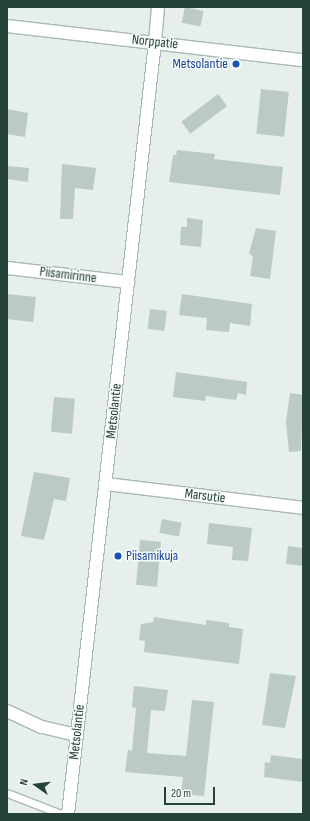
<!DOCTYPE html>
<style>
body{margin:0}
#map{position:relative;width:310px;height:821px;overflow:hidden;background:#e6efeb;font-family:"Sofia Sans Condensed",sans-serif}
div>[style]{position:absolute}
[style*='--x']{left:calc(var(--x)*1px);top:calc(var(--y)*1px);width:calc(var(--w)*1px);rotate:calc(var(--a)*1deg)}
.building>*{inset:0;background:#bbcac4;transform-origin:0 0}
.roads{filter:drop-shadow(1px 0 #a8b8b2) drop-shadow(-1px 0 #a8b8b2) drop-shadow(0 1px #a8b8b2) drop-shadow(0 -1px #a8b8b2)}
.service>*{height:7px;margin:-3.5px;padding:0 3.5px;transform-origin:3.5px;border-radius:3.5px;background:#fff}
.minor>*{height:12px;margin:-6px;padding:0 6px;transform-origin:6px;border-radius:6px;background:#fff}
.tertiary>*{height:12px;margin:-6px;padding:0 6px;transform-origin:6px;border-radius:6px;background:#fff}
.dots>*{width:11px;height:11px;translate:-50% -50%;box-sizing:border-box;border:2px solid #f7fbf9;border-radius:50%}
span{translate:-50% -50%;white-space:nowrap;text-align:center;line-height:1.15;-webkit-text-stroke:3px #f7fbf9;paint-order:stroke}
.street-label{font-size:14px;color:#24423a}
.transit-label{font-size:14px;color:#164399}
.right{translate:-100% -50%;text-align:right}
.left{translate:0 -50%;text-align:left}
.frame{position:absolute;inset:0;border:8px solid #24423a;pointer-events:none}
.north{position:absolute;left:16px;top:765px;width:40px;height:40px;-webkit-text-stroke:3px #f7fbf9;paint-order:stroke;rotate:284deg;font-size:11px;font-weight:700;line-height:16px;text-align:center;color:#24423a}
.north::after{content:'';display:block;margin:auto;width:14px;height:18px;background:#24423a;clip-path:polygon(50% 0,100% 100%,50% 72%,0 100%)}
.scale{position:absolute;left:164px;top:787px;width:51px;height:18px;box-sizing:border-box;border:2px solid #24423a;border-top:0;padding-left:5px;font-size:12px;line-height:14px;white-space:nowrap;color:#24423a;-webkit-text-stroke:3px #f7fbf9;paint-order:stroke}
</style>
<div id="map">
<div class="building">
<div style="left:185px;top:7px;width:19px;height:16px;rotate:12deg"></div>
<div style="left:261px;top:89px;width:28px;height:45px;rotate:6deg"></div>
<div style="left:218px;top:94px;width:15px;height:46px;rotate:53deg"></div>
<div style="clip-path:polygon(7px 109px,28px 113px,25px 137px,7px 134px)"></div>
<div style="clip-path:polygon(177px 150px,215px 154px,214px 159px,283px 167px,280px 195px,169px 182px,173px 155px,176px 155px)"></div>
<div style="clip-path:polygon(62px 164px,96px 168px,93px 190px,75px 188px,73px 219px,60px 219px)"></div>
<div style="clip-path:polygon(7px 166px,29px 168px,28px 182px,7px 179px)"></div>
<div style="clip-path:polygon(187px 218px,203px 220px,201px 247px,180px 245px,181px 227px,187px 227px)"></div>
<div style="clip-path:polygon(256px 228px,276px 231px,270px 279px,250px 276px,253px 257px,249px 253px)"></div>
<div style="left:7px;top:294px;width:29px;height:25px;rotate:6deg"></div>
<div style="clip-path:polygon(182px 294px,252px 304px,250px 326px,230px 323px,229px 332px,206px 330px,207px 318px,179px 315px)"></div>
<div style="left:150px;top:309px;width:17px;height:20px;rotate:7deg"></div>
<div style="clip-path:polygon(176px 372px,247px 382px,246px 395px,238px 393px,236px 400px,206px 396px,205px 401px,173px 397px)"></div>
<div style="clip-path:polygon(290px 393px,303px 395px,301px 451px,289px 452px,286px 422px)"></div>
<div style="left:54px;top:397px;width:21px;height:35px;rotate:5deg"></div>
<div style="clip-path:polygon(34px 472px,70px 478px,66px 501px,54px 499px,44px 540px,21px 536px)"></div>
<div style="left:162px;top:519px;width:20px;height:14px;rotate:11deg"></div>
<div style="clip-path:polygon(209px 523px,252px 528px,248px 561px,232px 560px,233px 547px,207px 544px)"></div>
<div style="left:140px;top:540px;width:21px;height:45px;rotate:5deg"></div>
<div style="clip-path:polygon(288px 546px,303px 548px,303px 566px,286px 564px)"></div>
<div style="clip-path:polygon(154px 617px,206px 625px,206px 620px,229px 623px,229px 627px,243px 629px,239px 664px,144px 652px,145px 641px,139px 640px,141px 624px,153px 622px)"></div>
<div style="clip-path:polygon(270px 673px,296px 676px,285px 728px,262px 725px)"></div>
<div style="clip-path:polygon(134px 686px,168px 690px,165px 711px,151px 710px,147px 753px,186px 756px,192px 700px,214px 702px,204px 796px,181px 794px,183px 777px,125px 772px,128px 750px,132px 751px,136px 708px,132px 707px)"></div>
<div style="clip-path:polygon(271px 755px,303px 759px,303px 782px,264px 777px,265px 762px,270px 763px)"></div>
</div>
<div class="roads">
<div class="service">
<div style="--x:7;--y:793;--w:58;--a:21.3"></div>
</div>
<div class="minor">
<div style="--x:155;--y:42;--w:35;--a:-85"></div>
<div style="--x:7;--y:268;--w:122;--a:6.6"></div>
<div style="--x:106;--y:484;--w:198;--a:6.9"></div>
<div style="--x:7;--y:711;--w:38;--a:25"></div>
<div style="--x:42;--y:727;--w:36;--a:13"></div>
</div>
<div class="tertiary">
<div style="--x:7;--y:26;--w:298;--a:6.6"></div>
<div style="--x:68;--y:814;--w:777;--a:-83.57"></div>
</div>
</div>
<div class="dots">
<div style="left:236px;top:64px;background:#1a4fb4"></div>
<div style="left:118px;top:556px;background:#1a4fb4"></div>
</div>
<div class="street-label">
<span style="left:155px;top:42px;rotate:6deg">Norppatie</span>
<span style="left:68px;top:275px;rotate:7deg">Piisamirinne</span>
<span style="left:114px;top:411px;rotate:-84deg">Metsolantie</span>
<span style="left:205px;top:496px;rotate:7deg">Marsutie</span>
<span style="left:77px;top:732px;rotate:-84deg">Metsolantie</span>
</div>
<div class="transit-label">
<span class="right" style="left:228px;top:64px">Metsolantie</span>
<span class="left" style="left:126px;top:556px">Piisamikuja</span>
</div>
<div class="frame"></div>
<div class="north">N</div>
<div class="scale">20 m</div>
</div>
